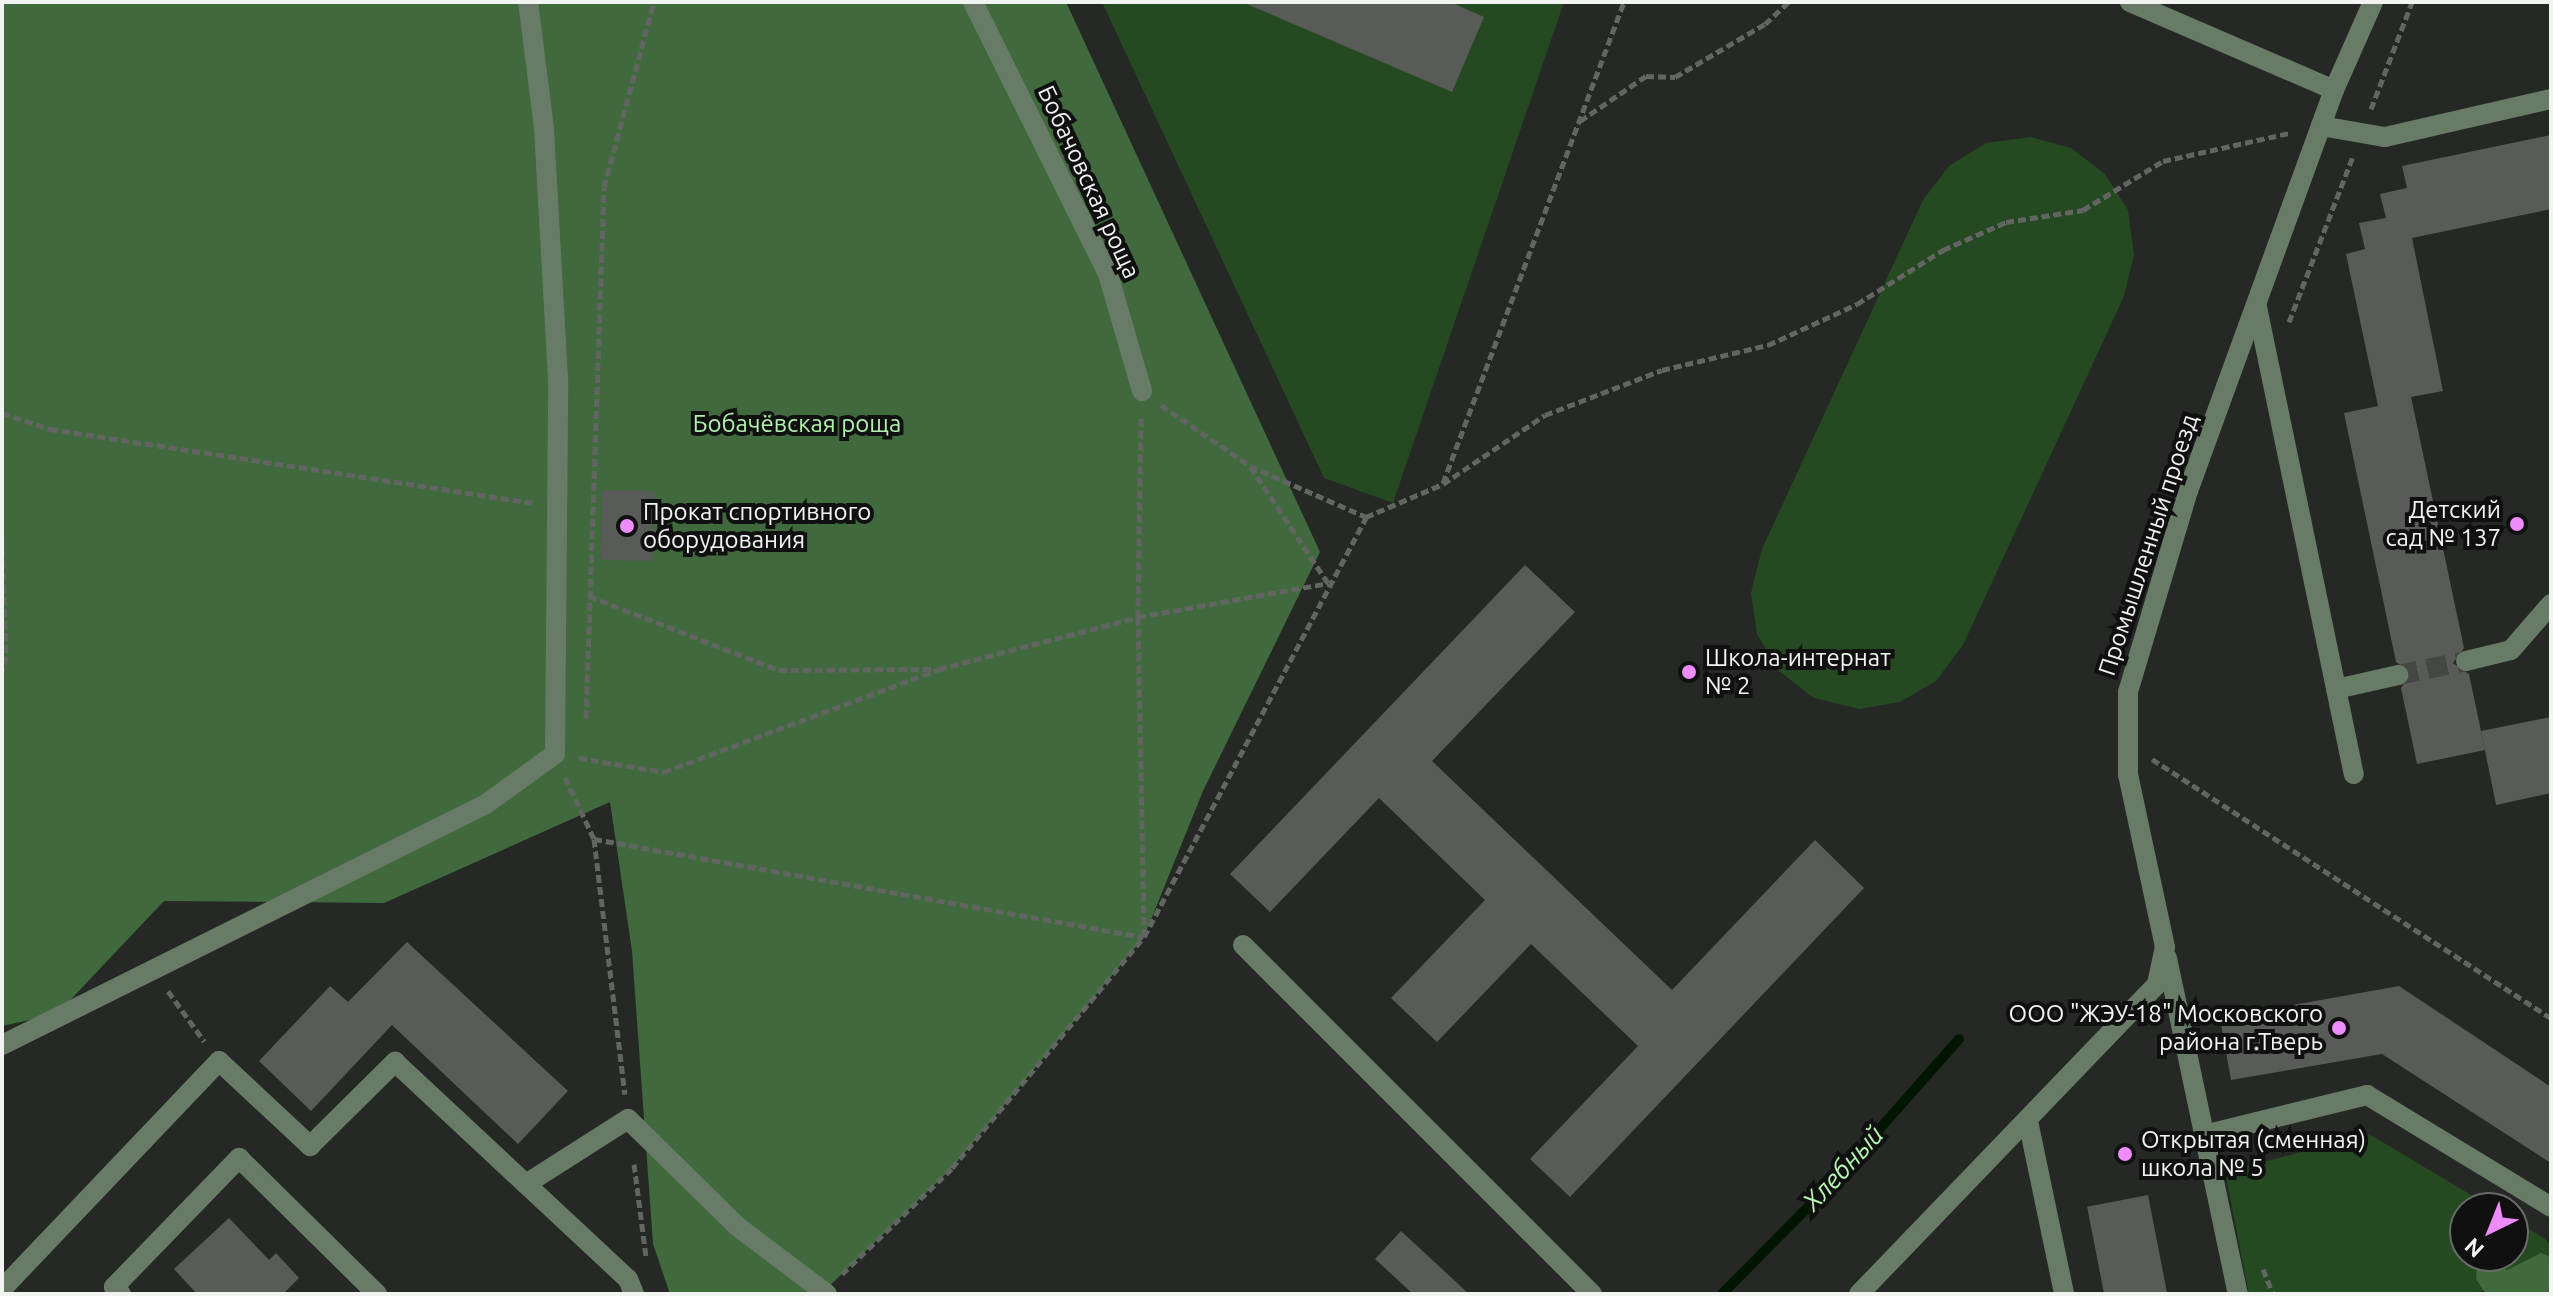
<!DOCTYPE html>
<meta charset="utf-8">
<style>
body{margin:0}
#map{position:relative;width:2553px;height:1296px;overflow:hidden;background:#252825;font-family:Ubuntu,sans-serif}
div>[style]{position:absolute}
[style*='--x']{left:calc(var(--x)*1px);top:calc(var(--y)*1px);width:calc(var(--w)*1px);rotate:calc(var(--a)*1deg)}
.green>*{inset:0;background:#254a22}
.forest>*{inset:0;background:#40693d}
.stream>*{height:10px;margin:-5px;padding:0 5px;transform-origin:5px;border-radius:5px;background:#001600}
.building>*{inset:0;background:#585b57;transform-origin:0 0}
.minor-tunnel>*{height:20px;margin-top:-10px;transform-origin:0;background:repeating-linear-gradient(90deg,#444744 0 20px,transparent 0 30px)}
.path>*{height:5px;margin-top:-2.5px;transform-origin:0;background:repeating-linear-gradient(90deg,#626562 0 8px,transparent 0 12px)}
.minor>*{height:20px;margin:-10px;padding:0 10px;transform-origin:10px;border-radius:10px;background:#687b67}
.dots>*{width:22px;height:22px;translate:-50% -50%;box-sizing:border-box;border:4px solid #0f100f;border-radius:50%}
span{translate:-50% -50%;white-space:nowrap;text-align:center;line-height:1.15;-webkit-text-stroke:8px #0f100f;paint-order:stroke}
.street-label{font-size:24px;color:#f1f4f1}
.park-label{font-size:24px;color:#b1f1ac}
.poi-label{font-size:24px;color:#f1f4f1}
.right{translate:-100% -50%;text-align:right}
.left{translate:0 -50%;text-align:left}
.water-label{font-size:26px;color:#b7f6b1;font-style:italic}
.frame{position:absolute;inset:0;border:4px solid #f1f4f1;pointer-events:none}
.north{position:absolute;left:2449px;top:1192px;width:80px;height:80px;box-sizing:border-box;background:#0f100f;border:2px solid #696b69;border-radius:50%;rotate:223deg;font-size:22px;font-weight:700;line-height:32px;text-align:center;color:#f1f4f1}
.north::after{content:'';display:block;margin:auto;width:28px;height:36px;background:#ed8cfa;clip-path:polygon(50% 0,100% 100%,50% 72%,0 100%)}
</style>
<div id="map">
<div class="green">
<div style="clip-path:polygon(1102px 2px,1564px 2px,1393px 503px,1324px 478px)"></div>
<div style="clip-path:polygon(2031px 137px,2071px 148px,2105px 174px,2128px 210px,2134px 255px,2124px 296px,1963px 645px,1936px 681px,1900px 702px,1859px 709px,1814px 698px,1779px 671px,1757px 634px,1751px 593px,1762px 549px,1923px 200px,1949px 166px,1986px 143px)"></div>
<div style="clip-path:polygon(2369px 1134px,2493px 1208px,2465px 1208px,2465px 1256px,2513px 1256px,2513px 1220px,2544px 1238px,2551px 1245px,2551px 1294px,2509px 1286px,2468px 1294px,2249px 1294px,2225px 1172px)"></div>
</div>
<div class="forest">
<div style="clip-path:polygon(2px 2px,1066px 2px,1320px 552px,1203px 791px,1144px 937px,952px 1168px,821px 1294px,670px 1294px,653px 1244px,632px 951px,610px 802px,384px 903px,164px 901px,57px 1014px,2px 1026px)"></div>
<div style="clip-path:polygon(2541px 1253px,2551px 1257px,2551px 1294px,2486px 1294px,2476px 1279px,2477px 1265px,2492px 1263px,2507px 1270px)"></div>
</div>
<div class="stream">
<div style="--x:1722;--y:1294;--w:152;--a:-45.3"></div>
<div style="--x:1829;--y:1186;--w:196;--a:-48.5"></div>
</div>
<div class="building">
<div style="clip-path:polygon(1242px 2px,1450px 2px,1484px 17px,1452px 92px)"></div>
<div style="clip-path:polygon(2551px 135px,2551px 209px,2412px 238px,2443px 391px,2411px 397px,2464px 648px,2453px 663px,2469px 674px,2485px 750px,2417px 764px,2401px 688px,2411px 673px,2396px 662px,2344px 413px,2378px 406px,2346px 254px,2365px 249px,2359px 223px,2386px 218px,2380px 194px,2407px 188px,2402px 166px)"></div>
<div style="left:602px;top:490px;width:52px;height:70px;rotate:1deg"></div>
<div style="clip-path:polygon(1525px 565px,1575px 612px,1432px 761px,1672px 990px,1815px 840px,1864px 888px,1570px 1197px,1530px 1159px,1638px 1046px,1531px 944px,1437px 1042px,1391px 998px,1485px 900px,1379px 798px,1270px 912px,1230px 874px)"></div>
<div style="clip-path:polygon(2551px 717px,2551px 793px,2496px 805px,2481px 731px)"></div>
<div style="clip-path:polygon(407px 942px,568px 1091px,518px 1144px,392px 1025px,311px 1111px,259px 1061px,330px 986px,348px 1002px)"></div>
<div style="clip-path:polygon(2399px 986px,2551px 1087px,2551px 1163px,2382px 1054px,2231px 1080px,2220px 1018px)"></div>
<div style="left:2148px;top:1195px;width:101px;height:62px;rotate:79deg"></div>
<div style="clip-path:polygon(229px 1218px,269px 1260px,276px 1253px,299px 1278px,283px 1294px,197px 1294px,174px 1269px)"></div>
<div style="clip-path:polygon(1401px 1231px,1469px 1294px,1413px 1294px,1375px 1259px)"></div>
</div>
<div class="minor-tunnel">
<div style="--x:2398;--y:675;--w:69;--a:-11.6"></div>
</div>
<div class="path">
<div style="--x:2371;--y:109;--w:115;--a:-69"></div>
<div style="--x:1580;--y:121;--w:80;--a:-34.3"></div>
<div style="--x:1646;--y:76;--w:29;--a:2"></div>
<div style="--x:1675;--y:77;--w:104;--a:-30.5"></div>
<div style="--x:1765;--y:24;--w:33;--a:-43"></div>
<div style="--x:2289;--y:322;--w:178;--a:-68.9"></div>
<div style="--x:1161;--y:405;--w:108;--a:34.4"></div>
<div style="--x:1250;--y:466;--w:127;--a:23.7"></div>
<div style="--x:2;--y:413;--w:51;--a:18.4"></div>
<div style="--x:50;--y:429;--w:489;--a:8.7"></div>
<div style="--x:1141;--y:418;--w:199;--a:90.9"></div>
<div style="--x:1138;--y:617;--w:319;--a:88.9"></div>
<div style="--x:1443;--y:483;--w:514;--a:-69.38"></div>
<div style="--x:2;--y:537;--w:119;--a:88.1"></div>
<div style="--x:6;--y:656;--w:16;--a:104"></div>
<div style="--x:589;--y:596;--w:204;--a:21.3"></div>
<div style="--x:779;--y:670;--w:154;--a:-0.4"></div>
<div style="--x:586;--y:718;--w:531;--a:-88.06"></div>
<div style="--x:604;--y:187;--w:192;--a:-74.9"></div>
<div style="--x:579;--y:758;--w:86;--a:9.4"></div>
<div style="--x:664;--y:772;--w:294;--a:-20.5"></div>
<div style="--x:939;--y:669;--w:206;--a:-14.6"></div>
<div style="--x:1138;--y:617;--w:193;--a:-10.1"></div>
<div style="--x:1328;--y:583;--w:141;--a:-123.7"></div>
<div style="--x:2152;--y:759;--w:476;--a:33"></div>
<div style="--x:565;--y:777;--w:68;--a:64.9"></div>
<div style="--x:594;--y:839;--w:257;--a:83.1"></div>
<div style="--x:594;--y:839;--w:558;--a:10.12"></div>
<div style="--x:168;--y:991;--w:62;--a:54.2"></div>
<div style="--x:634;--y:1164;--w:94;--a:82.6"></div>
<div style="--x:2263;--y:1269;--w:27;--a:68"></div>
<div style="--x:842;--y:1274;--w:153;--a:-43.9"></div>
<div style="--x:952;--y:1168;--w:300;--a:-50.3"></div>
<div style="--x:1144;--y:937;--w:475;--a:-62.1"></div>
<div style="--x:1366;--y:517;--w:84;--a:-23.2"></div>
<div style="--x:1443;--y:484;--w:123;--a:-34.1"></div>
<div style="--x:1545;--y:415;--w:125;--a:-21"></div>
<div style="--x:1662;--y:370;--w:109;--a:-13.3"></div>
<div style="--x:1768;--y:345;--w:98;--a:-24.7"></div>
<div style="--x:1857;--y:304;--w:102;--a:-32.1"></div>
<div style="--x:1943;--y:250;--w:69;--a:-24"></div>
<div style="--x:2006;--y:222;--w:78;--a:-8.9"></div>
<div style="--x:2083;--y:210;--w:94;--a:-31.5"></div>
<div style="--x:2163;--y:161;--w:129;--a:-12.5"></div>
</div>
<div class="minor">
<div style="--x:973;--y:2;--w:304;--a:63.6"></div>
<div style="--x:1108;--y:274;--w:122;--a:73.8"></div>
<div style="--x:2130;--y:2;--w:222;--a:23.3"></div>
<div style="--x:2321;--y:126;--w:65;--a:9.8"></div>
<div style="--x:2385;--y:137;--w:170;--a:-12.9"></div>
<div style="--x:2257;--y:307;--w:477;--a:78.3"></div>
<div style="--x:2466;--y:661;--w:46;--a:-13.7"></div>
<div style="--x:2511;--y:650;--w:61;--a:-49"></div>
<div style="--x:2336;--y:689;--w:64;--a:-12.7"></div>
<div style="--x:1243;--y:945;--w:494;--a:45"></div>
<div style="--x:2167;--y:958;--w:343;--a:78.1"></div>
<div style="--x:2;--y:1045;--w:541;--a:-26.47"></div>
<div style="--x:486;--y:804;--w:85;--a:-35.9"></div>
<div style="--x:555;--y:754;--w:375;--a:-89.5"></div>
<div style="--x:558;--y:379;--w:251;--a:-93.2"></div>
<div style="--x:544;--y:128;--w:127;--a:-97.2"></div>
<div style="--x:2028;--y:1121;--w:177;--a:78.2"></div>
<div style="--x:2204;--y:1135;--w:168;--a:-13.8"></div>
<div style="--x:2367;--y:1095;--w:215;--a:31.3"></div>
<div style="--x:526;--y:1184;--w:121;--a:-32.5"></div>
<div style="--x:628;--y:1119;--w:154;--a:44.5"></div>
<div style="--x:738;--y:1227;--w:111;--a:37"></div>
<div style="--x:2;--y:1289;--w:315;--a:-46.4"></div>
<div style="--x:219;--y:1061;--w:125;--a:43"></div>
<div style="--x:310;--y:1146;--w:120;--a:-44.7"></div>
<div style="--x:395;--y:1062;--w:318;--a:43"></div>
<div style="--x:628;--y:1279;--w:16;--a:68"></div>
<div style="--x:121;--y:1294;--w:10;--a:-135"></div>
<div style="--x:114;--y:1287;--w:180;--a:-45.9"></div>
<div style="--x:239;--y:1158;--w:194;--a:44.6"></div>
<div style="--x:1859;--y:1294;--w:430;--a:-46.1"></div>
<div style="--x:2157;--y:984;--w:38;--a:-78"></div>
<div style="--x:2165;--y:947;--w:176;--a:-102.1"></div>
<div style="--x:2128;--y:775;--w:83;--a:-90"></div>
<div style="--x:2128;--y:692;--w:210;--a:-73.4"></div>
<div style="--x:2188;--y:491;--w:427;--a:-70"></div>
<div style="--x:2334;--y:90;--w:96;--a:-66.1"></div>
</div>
<div class="dots">
<div style="left:2517px;top:524px;background:#ed8cfa"></div>
<div style="left:627px;top:526px;background:#ed8cfa"></div>
<div style="left:1689px;top:672px;background:#ed8cfa"></div>
<div style="left:2339px;top:1028px;background:#ed8cfa"></div>
<div style="left:2125px;top:1154px;background:#ed8cfa"></div>
</div>
<div class="street-label">
<span style="left:1089px;top:182px;rotate:65deg">Бобачовская роща</span>
<span style="left:2148px;top:545px;rotate:-72deg">Промышленный проезд</span>
</div>
<div class="park-label">
<span style="left:797px;top:424px">Бобачёвская роща</span>
</div>
<div class="poi-label">
<span class="right" style="left:2501px;top:524px">Детский<br>сад № 137</span>
<span class="left" style="left:643px;top:526px">Прокат спортивного<br>оборудования</span>
<span class="left" style="left:1705px;top:672px">Школа-интернат<br>№ 2</span>
<span class="right" style="left:2323px;top:1028px">ООО "ЖЭУ-18" Московского<br>района г.Тверь</span>
<span class="left" style="left:2141px;top:1154px">Открытая (сменная)<br>школа № 5</span>
</div>
<div class="water-label">
<span style="left:1843px;top:1168px;rotate:-47deg">Хлебный</span>
</div>
<div class="frame"></div>
<div class="north">N</div>
</div>
